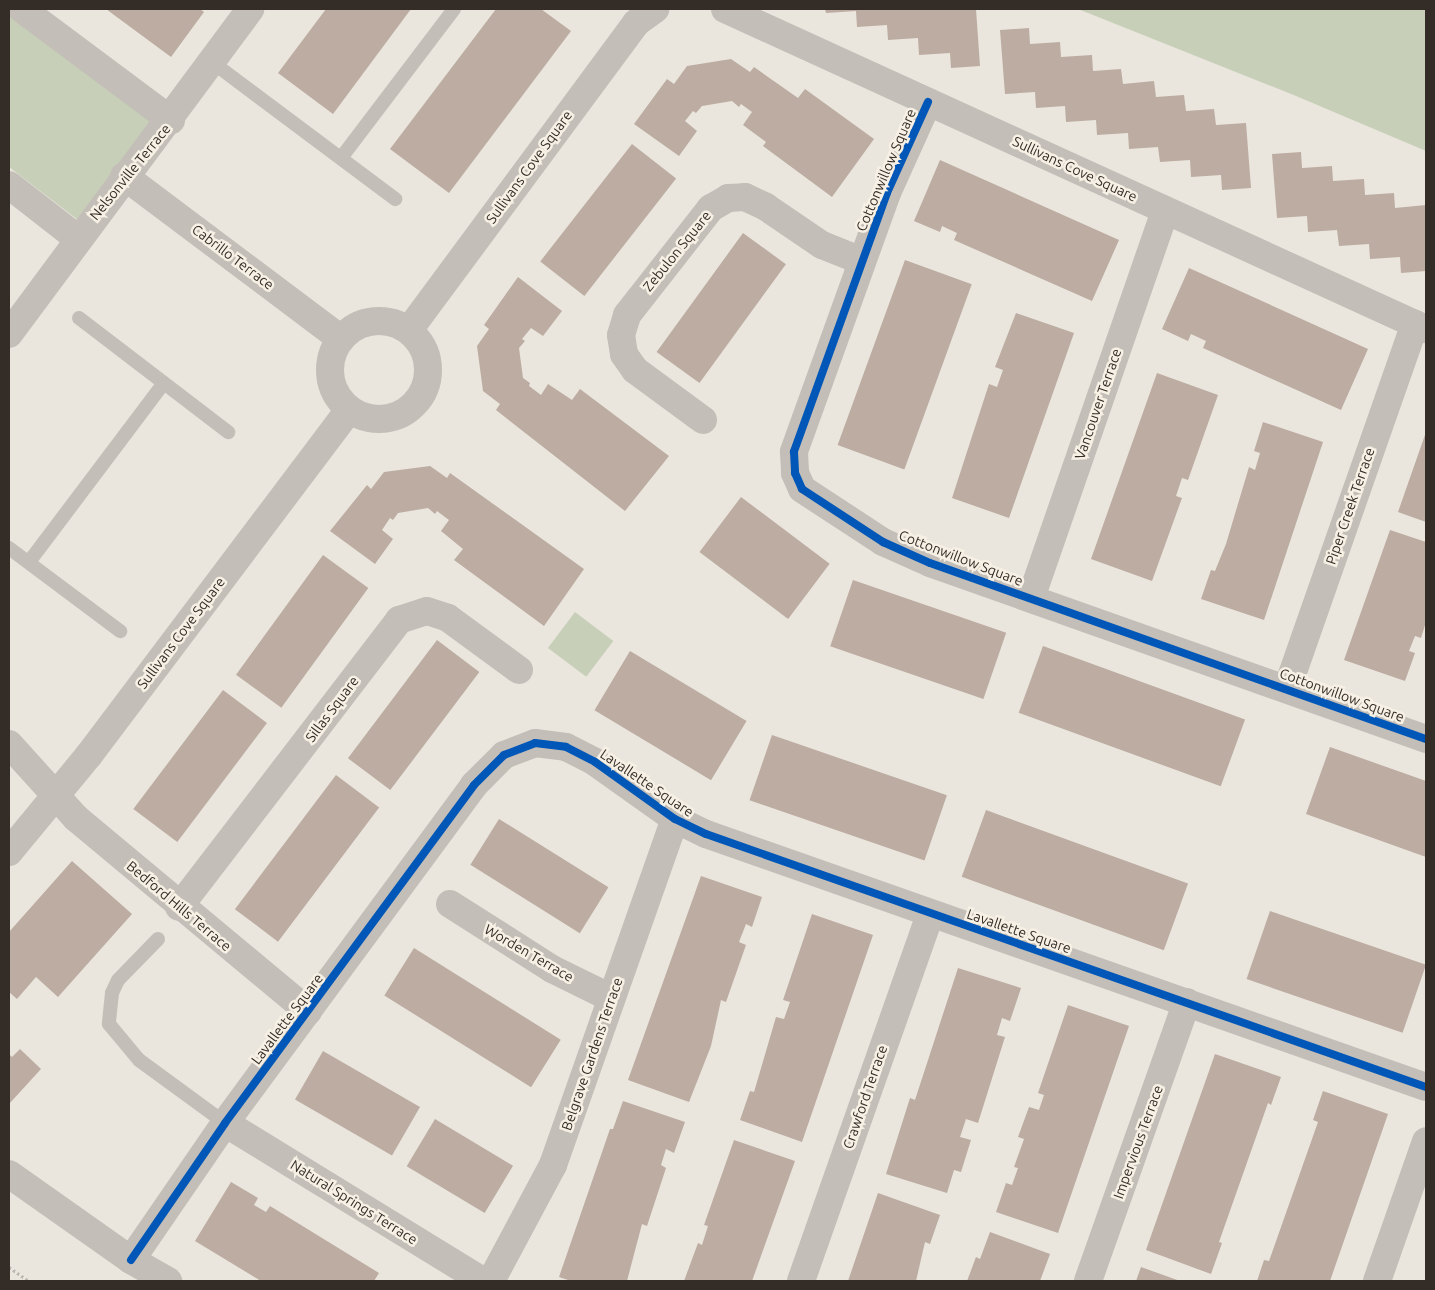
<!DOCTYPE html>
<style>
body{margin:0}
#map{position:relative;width:1435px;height:1290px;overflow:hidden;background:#eae6de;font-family:Ubuntu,sans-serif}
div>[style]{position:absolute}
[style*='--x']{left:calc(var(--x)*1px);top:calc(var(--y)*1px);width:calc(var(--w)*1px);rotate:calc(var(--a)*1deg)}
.green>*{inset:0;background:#c8cfb9;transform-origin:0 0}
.building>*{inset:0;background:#bcaca1;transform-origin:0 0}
.path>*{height:3px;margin-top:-1.5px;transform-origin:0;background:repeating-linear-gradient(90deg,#bcb7b0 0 2.5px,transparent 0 5px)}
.lane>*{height:14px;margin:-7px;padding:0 7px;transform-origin:7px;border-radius:7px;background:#c3beb7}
.street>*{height:28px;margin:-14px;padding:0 14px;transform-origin:14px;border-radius:14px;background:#c3beb7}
.street>.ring{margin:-14px;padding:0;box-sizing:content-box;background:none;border:28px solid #c3beb7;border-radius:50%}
.cycleway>*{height:8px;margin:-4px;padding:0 4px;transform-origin:4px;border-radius:4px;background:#0057b8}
span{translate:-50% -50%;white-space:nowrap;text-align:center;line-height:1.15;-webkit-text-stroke:5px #f7f1e5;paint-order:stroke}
.street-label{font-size:14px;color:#332c27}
.frame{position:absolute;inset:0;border:10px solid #332c27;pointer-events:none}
</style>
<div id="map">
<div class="green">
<div style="clip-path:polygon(1078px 9px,1426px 9px,1426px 151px,1296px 96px)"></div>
<div style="clip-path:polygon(9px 12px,157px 124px,82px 223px,9px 167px)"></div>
<div style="left:575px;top:612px;width:48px;height:45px;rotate:37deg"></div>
</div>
<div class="building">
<div style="clip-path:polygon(106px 9px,200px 9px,204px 12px,171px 57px)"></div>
<div style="clip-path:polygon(326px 9px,411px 9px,333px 114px,278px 73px)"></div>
<div style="clip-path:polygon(496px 9px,541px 9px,571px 31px,449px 193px,390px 149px)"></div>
<div style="clip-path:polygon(825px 9px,976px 9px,980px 66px,951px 68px,950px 53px,919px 55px,918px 38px,888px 40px,887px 25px,857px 27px,856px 11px,826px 13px)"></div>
<div style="clip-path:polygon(1029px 28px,1030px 44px,1060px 42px,1061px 57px,1092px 55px,1093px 71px,1121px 69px,1123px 84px,1154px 81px,1156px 97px,1184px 95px,1186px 111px,1214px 109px,1216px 125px,1246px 123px,1251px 188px,1222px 190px,1221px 175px,1191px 177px,1190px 160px,1160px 162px,1158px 147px,1129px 149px,1128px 133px,1097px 135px,1096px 120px,1066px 122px,1065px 106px,1036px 108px,1035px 92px,1005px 94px,1000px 30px)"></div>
<div style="clip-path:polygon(731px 59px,750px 72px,754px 67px,798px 98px,805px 89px,874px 139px,832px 197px,763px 146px,766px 142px,743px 125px,752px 112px,741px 104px,739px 107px,732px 101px,702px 106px,696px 113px,693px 111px,685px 121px,697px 131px,679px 156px,634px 124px,667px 79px,674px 84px,687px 66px)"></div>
<div style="left:632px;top:144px;width:56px;height:149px;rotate:38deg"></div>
<div style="clip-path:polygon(1301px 152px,1302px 168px,1332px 166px,1333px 181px,1364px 179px,1365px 195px,1394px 193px,1395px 208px,1426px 205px,1426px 271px,1401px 273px,1400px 257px,1370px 259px,1369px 244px,1339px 246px,1337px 230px,1308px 232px,1307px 216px,1277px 218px,1272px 154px)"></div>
<div style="clip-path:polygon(940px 160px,1119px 240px,1092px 301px,954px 240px,957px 233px,942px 226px,940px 232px,914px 221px)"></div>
<div style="left:743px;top:233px;width:53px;height:147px;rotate:36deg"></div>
<div style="left:905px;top:260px;width:71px;height:197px;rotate:20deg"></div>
<div style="clip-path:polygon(1189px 268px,1368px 349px,1341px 410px,1203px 348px,1206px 341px,1191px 334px,1188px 341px,1162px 329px)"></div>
<div style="clip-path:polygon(518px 277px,562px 311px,543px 336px,531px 328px,522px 339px,525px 341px,519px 348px,523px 378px,530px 383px,529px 386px,541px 395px,548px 384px,572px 400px,580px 389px,669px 456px,625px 511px,496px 410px,500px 404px,483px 391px,477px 346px,489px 329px,484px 325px)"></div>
<div style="clip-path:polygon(1016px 313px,1074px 333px,1009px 518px,952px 498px,989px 384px,997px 387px,1003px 370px,995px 367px)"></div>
<div style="clip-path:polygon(1157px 373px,1218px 395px,1188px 480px,1182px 478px,1176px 496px,1182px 498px,1152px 581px,1091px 559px)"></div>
<div style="clip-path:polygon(1263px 422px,1323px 442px,1264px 620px,1201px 599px,1211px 570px,1215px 571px,1226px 544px,1249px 467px,1255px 470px,1260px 453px,1254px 451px)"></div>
<div style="clip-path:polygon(1426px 432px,1426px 522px,1398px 512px)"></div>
<div style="clip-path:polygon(430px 466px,447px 478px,450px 473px,584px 569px,544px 626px,454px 560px,463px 549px,441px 531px,449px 520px,437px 511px,435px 514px,428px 508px,398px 513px,393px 520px,390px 518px,382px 530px,393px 539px,375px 564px,330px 531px,367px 485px,371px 489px,384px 472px)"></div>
<div style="left:741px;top:497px;width:111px;height:69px;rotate:37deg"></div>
<div style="clip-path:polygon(1390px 530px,1426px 542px,1426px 622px,1421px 638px,1415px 636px,1409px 651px,1415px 653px,1405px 681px,1344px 660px)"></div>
<div style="left:323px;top:555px;width:56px;height:148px;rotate:36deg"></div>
<div style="left:853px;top:580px;width:162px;height:70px;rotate:19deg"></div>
<div style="left:437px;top:640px;width:53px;height:148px;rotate:37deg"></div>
<div style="left:1043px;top:646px;width:215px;height:71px;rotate:20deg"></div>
<div style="left:630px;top:651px;width:136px;height:69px;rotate:31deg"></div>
<div style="left:223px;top:690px;width:55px;height:149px;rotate:37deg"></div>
<div style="left:772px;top:735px;width:185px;height:69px;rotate:19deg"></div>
<div style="clip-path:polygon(1330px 747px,1426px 781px,1426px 857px,1306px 814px)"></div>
<div style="left:336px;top:775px;width:54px;height:168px;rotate:37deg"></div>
<div style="left:986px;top:810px;width:215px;height:71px;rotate:20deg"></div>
<div style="left:499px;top:819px;width:129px;height:54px;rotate:32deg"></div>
<div style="clip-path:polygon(72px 861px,132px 914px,58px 997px,36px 977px,17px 999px,9px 992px,9px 932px)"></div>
<div style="clip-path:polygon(701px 876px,762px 897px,752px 927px,746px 924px,739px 942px,746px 945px,726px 1002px,721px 1000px,711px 1046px,689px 1102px,628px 1080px)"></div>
<div style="left:1270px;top:911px;width:165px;height:72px;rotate:19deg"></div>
<div style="clip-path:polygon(812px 914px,873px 935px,802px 1142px,740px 1120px,750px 1091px,754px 1092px,776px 1017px,784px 1019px,790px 1002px,783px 1000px)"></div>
<div style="left:414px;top:948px;width:173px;height:56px;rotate:32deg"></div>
<div style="clip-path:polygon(958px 968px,1021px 988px,1010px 1021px,1002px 1018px,997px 1035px,1005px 1037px,978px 1123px,966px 1119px,960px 1137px,971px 1140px,961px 1172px,954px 1170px,947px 1193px,886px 1174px,910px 1098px,915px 1100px)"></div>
<div style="clip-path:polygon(1068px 1005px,1129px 1026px,1058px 1233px,996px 1212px,1006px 1183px,1012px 1185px,1018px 1168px,1014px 1167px,1024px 1139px,1018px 1137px,1029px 1107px,1039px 1110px,1044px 1095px,1038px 1093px)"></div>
<div style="clip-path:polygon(20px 1049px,41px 1069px,9px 1104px,9px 1054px,12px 1057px)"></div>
<div style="left:323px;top:1051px;width:112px;height:56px;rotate:30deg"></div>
<div style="clip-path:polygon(1215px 1054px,1281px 1077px,1271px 1105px,1268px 1103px,1219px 1242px,1222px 1243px,1211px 1274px,1146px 1250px)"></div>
<div style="clip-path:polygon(1323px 1091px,1388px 1114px,1330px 1281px,1257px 1281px,1264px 1260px,1269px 1261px,1318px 1122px,1313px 1120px)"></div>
<div style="clip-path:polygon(623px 1101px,685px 1122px,674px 1153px,666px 1149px,661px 1165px,666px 1168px,647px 1226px,642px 1224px,627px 1281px,571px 1281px,559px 1277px,610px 1129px,613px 1129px)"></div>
<div style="left:435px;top:1119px;width:91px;height:55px;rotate:31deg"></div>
<div style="clip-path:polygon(734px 1140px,795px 1161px,752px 1281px,684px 1281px,698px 1243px,702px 1245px,708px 1226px,704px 1225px)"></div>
<div style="clip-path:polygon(231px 1182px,258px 1198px,254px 1205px,266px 1212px,270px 1206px,379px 1273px,374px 1281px,261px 1281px,195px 1241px)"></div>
<div style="clip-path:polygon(878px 1193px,940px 1215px,930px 1244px,925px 1242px,916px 1281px,848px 1281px)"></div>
<div style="clip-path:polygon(990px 1232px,1050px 1254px,1040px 1281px,967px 1281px,976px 1257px,980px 1259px)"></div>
<div style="clip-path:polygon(1141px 1267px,1180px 1281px,1136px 1281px)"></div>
</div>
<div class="path">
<div style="--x:9;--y:1267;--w:24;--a:35"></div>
</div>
<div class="lane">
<div style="--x:212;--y:62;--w:229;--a:36.8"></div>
<div style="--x:341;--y:158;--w:187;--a:-52.8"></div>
<div style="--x:79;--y:318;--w:188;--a:37.4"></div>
<div style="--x:9;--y:548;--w:139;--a:36.8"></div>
<div style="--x:29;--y:562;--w:223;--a:-53"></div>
<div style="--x:158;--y:939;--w:57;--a:134.3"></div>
<div style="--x:118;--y:980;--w:14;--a:115"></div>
<div style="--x:112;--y:993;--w:31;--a:96"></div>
<div style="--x:109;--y:1024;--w:47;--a:50.2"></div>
<div style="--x:139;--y:1060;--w:107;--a:36.2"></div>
</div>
<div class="street">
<div style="--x:22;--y:9;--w:186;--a:36.7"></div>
<div style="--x:725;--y:9;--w:771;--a:24.54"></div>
<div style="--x:928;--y:102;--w:100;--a:114.3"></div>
<div style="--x:887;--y:193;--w:275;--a:109.8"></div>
<div style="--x:794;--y:452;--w:21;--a:87"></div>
<div style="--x:795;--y:473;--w:17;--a:66"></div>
<div style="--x:802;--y:489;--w:97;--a:33.2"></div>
<div style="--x:883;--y:542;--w:51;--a:24.1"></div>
<div style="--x:930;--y:563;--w:526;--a:19.54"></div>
<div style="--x:124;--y:176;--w:271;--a:36.9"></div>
<div style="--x:9;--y:185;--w:86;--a:37.9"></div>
<div class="ring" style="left:330px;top:321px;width:70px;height:70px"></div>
<div style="--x:409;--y:330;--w:382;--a:-53.5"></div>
<div style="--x:636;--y:23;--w:24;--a:-36"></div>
<div style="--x:9;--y:334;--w:405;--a:-53.4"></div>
<div style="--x:703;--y:420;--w:84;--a:-143.7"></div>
<div style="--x:635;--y:370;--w:19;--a:-125"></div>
<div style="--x:624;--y:354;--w:19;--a:-99"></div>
<div style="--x:621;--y:335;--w:21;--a:-73"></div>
<div style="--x:627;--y:315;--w:136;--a:-51.9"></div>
<div style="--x:711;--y:208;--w:20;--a:-30"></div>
<div style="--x:728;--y:198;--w:17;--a:-3"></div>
<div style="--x:745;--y:197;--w:23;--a:25"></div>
<div style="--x:766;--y:207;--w:68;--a:34.2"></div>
<div style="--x:822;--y:245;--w:43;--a:21.8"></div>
<div style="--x:1031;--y:598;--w:410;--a:-70.9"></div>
<div style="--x:1287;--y:689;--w:387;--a:-70.7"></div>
<div style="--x:9;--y:744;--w:100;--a:47.8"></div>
<div style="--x:76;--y:818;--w:302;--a:39.8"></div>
<div style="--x:9;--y:852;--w:126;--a:-50.5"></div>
<div style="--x:89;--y:755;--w:432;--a:-53"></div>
<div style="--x:450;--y:904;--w:121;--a:32.5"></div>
<div style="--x:552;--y:969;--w:66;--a:26.2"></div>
<div style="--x:179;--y:907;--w:362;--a:-52.5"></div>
<div style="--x:399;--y:620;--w:29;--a:-18"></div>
<div style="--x:427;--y:611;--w:22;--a:18"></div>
<div style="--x:448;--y:618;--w:88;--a:36.2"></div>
<div style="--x:225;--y:1123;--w:303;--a:31.5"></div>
<div style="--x:9;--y:1174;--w:149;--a:35.2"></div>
<div style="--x:131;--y:1260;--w:43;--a:29.6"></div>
<div style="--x:131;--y:1260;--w:166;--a:-55.5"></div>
<div style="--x:225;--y:1123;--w:420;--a:-53.6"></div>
<div style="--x:474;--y:785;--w:42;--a:-45"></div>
<div style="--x:504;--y:755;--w:33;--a:-21"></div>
<div style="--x:535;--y:743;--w:31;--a:7"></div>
<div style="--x:566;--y:747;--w:33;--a:27"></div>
<div style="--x:595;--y:762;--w:98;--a:35.5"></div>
<div style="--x:675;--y:819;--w:34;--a:26"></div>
<div style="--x:706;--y:834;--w:763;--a:19.36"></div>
<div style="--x:491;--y:1281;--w:132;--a:-61.9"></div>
<div style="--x:553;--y:1165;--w:367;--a:-70.6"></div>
<div style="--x:801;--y:1281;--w:389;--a:-70.6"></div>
<div style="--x:1088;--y:1281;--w:296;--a:-70.5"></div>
<div style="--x:1377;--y:1281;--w:148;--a:-70.7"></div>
</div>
<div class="cycleway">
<div style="--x:928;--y:102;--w:100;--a:114.3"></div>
<div style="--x:887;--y:193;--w:275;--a:109.8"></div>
<div style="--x:794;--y:452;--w:21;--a:87"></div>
<div style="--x:795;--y:473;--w:17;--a:66"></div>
<div style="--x:802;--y:489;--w:97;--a:33.2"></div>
<div style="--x:883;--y:542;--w:51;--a:24.1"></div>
<div style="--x:930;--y:563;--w:526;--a:19.54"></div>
<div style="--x:131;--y:1260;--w:166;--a:-55.5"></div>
<div style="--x:225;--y:1123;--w:420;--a:-53.6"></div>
<div style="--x:474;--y:785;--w:42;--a:-45"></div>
<div style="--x:504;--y:755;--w:33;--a:-21"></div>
<div style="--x:535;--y:743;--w:31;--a:7"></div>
<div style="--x:566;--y:747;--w:33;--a:27"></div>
<div style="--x:595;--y:762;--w:98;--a:35.5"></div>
<div style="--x:675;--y:819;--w:34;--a:26"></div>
<div style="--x:706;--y:834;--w:763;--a:19.36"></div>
</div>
<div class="street-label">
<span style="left:529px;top:167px;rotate:-54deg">Sullivans Cove Square</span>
<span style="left:1075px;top:169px;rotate:25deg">Sullivans Cove Square</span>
<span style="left:886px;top:170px;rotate:-67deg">Cottonwillow Square</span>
<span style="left:130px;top:172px;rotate:-51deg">Nelsonville Terrace</span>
<span style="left:677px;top:251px;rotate:-51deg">Zebulon Square</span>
<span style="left:233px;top:257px;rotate:37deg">Cabrillo Terrace</span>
<span style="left:1098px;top:404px;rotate:-71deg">Vancouver Terrace</span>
<span style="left:1350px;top:506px;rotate:-71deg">Piper Creek Terrace</span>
<span style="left:961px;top:558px;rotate:21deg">Cottonwillow Square</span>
<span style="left:181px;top:633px;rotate:-53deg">Sullivans Cove Square</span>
<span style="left:1342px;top:695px;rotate:20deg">Cottonwillow Square</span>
<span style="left:332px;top:709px;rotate:-53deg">Sillas Square</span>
<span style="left:647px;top:783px;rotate:34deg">Lavallette Square</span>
<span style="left:179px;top:906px;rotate:40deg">Bedford Hills Terrace</span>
<span style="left:1019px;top:931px;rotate:19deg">Lavallette Square</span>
<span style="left:529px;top:953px;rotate:30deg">Worden Terrace</span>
<span style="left:287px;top:1019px;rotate:-53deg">Lavallette Square</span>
<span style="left:592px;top:1054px;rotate:-71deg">Belgrave Gardens Terrace</span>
<span style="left:865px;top:1097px;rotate:-71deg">Crawford Terrace</span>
<span style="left:1138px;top:1142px;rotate:-70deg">Impervious Terrace</span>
<span style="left:354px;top:1202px;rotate:32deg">Natural Springs Terrace</span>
</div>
<div class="frame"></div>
</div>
